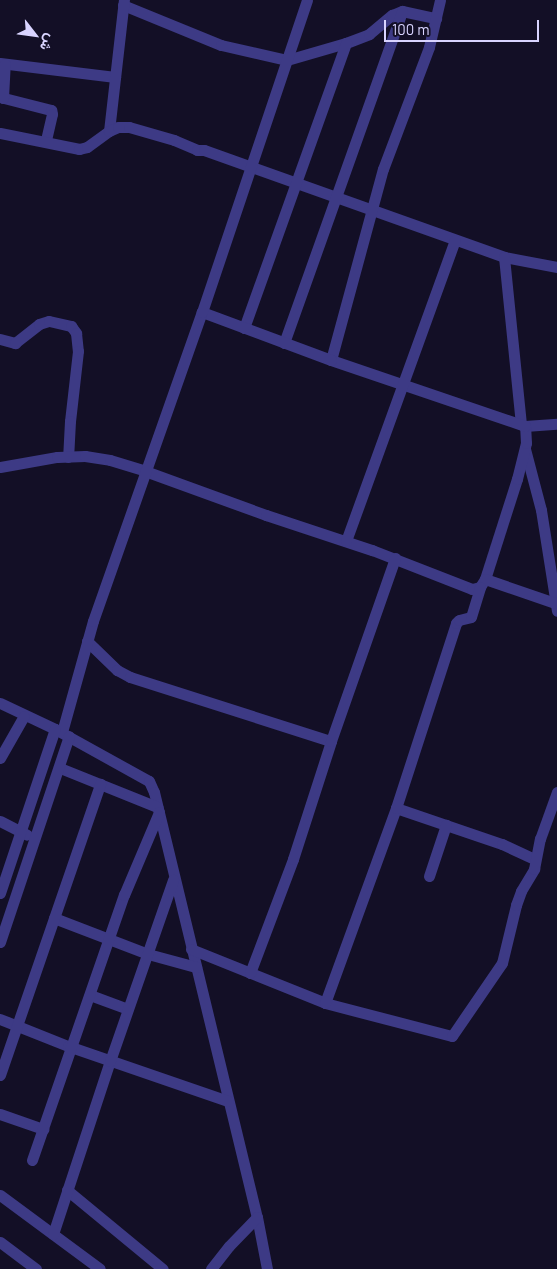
<!DOCTYPE html>
<meta charset="utf-8">
<style>
body{margin:0}
#map{position:relative;width:557px;height:1269px;overflow:hidden;background:#130f26;font-family:Barlow,Vazirmatn,sans-serif}
div>[style]{position:absolute}
[style*='--x']{left:calc(var(--x)*1px);top:calc(var(--y)*1px);width:calc(var(--w)*1px);rotate:calc(var(--a)*1deg)}
.minor>*{height:11px;margin:-5.5px;padding:0 5.5px;transform-origin:5.5px;border-radius:5.5px;background:#3d3a85}
span{translate:-50% -50%;white-space:nowrap;text-align:center;line-height:1.15;-webkit-text-stroke:4px #130f26;paint-order:stroke}
.north{position:absolute;left:10px;top:10px;width:50px;height:50px;-webkit-text-stroke:4px #130f26;paint-order:stroke;rotate:120deg;font-size:14px;font-weight:700;line-height:20px;text-align:center;color:#d9d4ff}
.north::after{content:'';display:block;margin:auto;width:18px;height:22px;background:#d9d4ff;clip-path:polygon(50% 0,100% 100%,50% 72%,0 100%)}
.scale{position:absolute;left:384px;top:20px;width:155px;height:22px;box-sizing:border-box;border:2px solid #d9d4ff;border-top:0;padding-left:6px;font-size:15px;line-height:18px;white-space:nowrap;color:#d9d4ff;-webkit-text-stroke:4px #130f26;paint-order:stroke}
</style>
<div id="map">
<div class="minor">
<div style="--x:123;--y:5;--w:106;--a:22.2"></div>
<div style="--x:221;--y:45;--w:68;--a:12.8"></div>
<div style="--x:287;--y:60;--w:61;--a:-16.1"></div>
<div style="--x:346;--y:43;--w:25;--a:-21"></div>
<div style="--x:369;--y:34;--w:30;--a:-40"></div>
<div style="--x:392;--y:15;--w:11;--a:-22"></div>
<div style="--x:402;--y:11;--w:35;--a:12"></div>
<div style="--x:0;--y:63;--w:116;--a:6.9"></div>
<div style="--x:0;--y:97;--w:53;--a:14.3"></div>
<div style="--x:51;--y:110;--w:4;--a:76"></div>
<div style="--x:52;--y:114;--w:28;--a:103"></div>
<div style="--x:3;--y:98;--w:34;--a:-87"></div>
<div style="--x:109;--y:131;--w:132;--a:-83.5"></div>
<div style="--x:0;--y:133;--w:81;--a:11.4"></div>
<div style="--x:79;--y:149;--w:8;--a:-14"></div>
<div style="--x:87;--y:147;--w:27;--a:-36"></div>
<div style="--x:109;--y:131;--w:10;--a:-24"></div>
<div style="--x:118;--y:127;--w:11;--a:0"></div>
<div style="--x:129;--y:127;--w:47;--a:16.1"></div>
<div style="--x:174;--y:140;--w:25;--a:23"></div>
<div style="--x:197;--y:150;--w:7;--a:0"></div>
<div style="--x:204;--y:150;--w:319;--a:19.6"></div>
<div style="--x:504;--y:257;--w:54;--a:10.7"></div>
<div style="--x:504;--y:257;--w:168;--a:84.2"></div>
<div style="--x:244;--y:328;--w:303;--a:-70.3"></div>
<div style="--x:0;--y:339;--w:16;--a:15"></div>
<div style="--x:15;--y:343;--w:31;--a:-38"></div>
<div style="--x:39;--y:324;--w:10;--a:-17"></div>
<div style="--x:49;--y:321;--w:23;--a:13"></div>
<div style="--x:71;--y:326;--w:9;--a:54"></div>
<div style="--x:76;--y:333;--w:18;--a:84"></div>
<div style="--x:78;--y:351;--w:70;--a:96.5"></div>
<div style="--x:70;--y:421;--w:36;--a:93"></div>
<div style="--x:284;--y:343;--w:352;--a:-70.4"></div>
<div style="--x:331;--y:360;--w:198;--a:-74.8"></div>
<div style="--x:383;--y:169;--w:130;--a:-69.3"></div>
<div style="--x:429;--y:47;--w:48;--a:-76.8"></div>
<div style="--x:525;--y:426;--w:32;--a:-4"></div>
<div style="--x:525;--y:449;--w:63;--a:75.3"></div>
<div style="--x:541;--y:510;--w:102;--a:81"></div>
<div style="--x:0;--y:467;--w:58;--a:-10"></div>
<div style="--x:57;--y:457;--w:28;--a:-2"></div>
<div style="--x:85;--y:456;--w:25;--a:9"></div>
<div style="--x:110;--y:460;--w:37;--a:17"></div>
<div style="--x:145;--y:471;--w:129;--a:20"></div>
<div style="--x:266;--y:515;--w:112;--a:18.3"></div>
<div style="--x:372;--y:550;--w:107;--a:21.3"></div>
<div style="--x:472;--y:589;--w:8;--a:-14"></div>
<div style="--x:480;--y:587;--w:9;--a:-58"></div>
<div style="--x:485;--y:579;--w:105;--a:-72.3"></div>
<div style="--x:517;--y:479;--w:37;--a:-76"></div>
<div style="--x:526;--y:443;--w:17;--a:-93"></div>
<div style="--x:525;--y:426;--w:205;--a:-161.2"></div>
<div style="--x:331;--y:360;--w:138;--a:-159.6"></div>
<div style="--x:346;--y:541;--w:320;--a:-70.1"></div>
<div style="--x:485;--y:579;--w:74;--a:18.9"></div>
<div style="--x:87;--y:641;--w:42;--a:44"></div>
<div style="--x:117;--y:670;--w:15;--a:28"></div>
<div style="--x:130;--y:677;--w:211;--a:17.7"></div>
<div style="--x:0;--y:703;--w:61;--a:25.3"></div>
<div style="--x:55;--y:729;--w:107;--a:29"></div>
<div style="--x:149;--y:781;--w:12;--a:66"></div>
<div style="--x:154;--y:792;--w:437;--a:76.4"></div>
<div style="--x:257;--y:1217;--w:53;--a:79.1"></div>
<div style="--x:62;--y:732;--w:115;--a:-74.4"></div>
<div style="--x:93;--y:621;--w:328;--a:-70.6"></div>
<div style="--x:202;--y:312;--w:329;--a:-71.4"></div>
<div style="--x:0;--y:758;--w:48;--a:-60.3"></div>
<div style="--x:60;--y:768;--w:105;--a:21.9"></div>
<div style="--x:396;--y:808;--w:112;--a:18.8"></div>
<div style="--x:502;--y:844;--w:35;--a:25"></div>
<div style="--x:0;--y:821;--w:30;--a:27"></div>
<div style="--x:429;--y:876;--w:54;--a:-71.6"></div>
<div style="--x:0;--y:893;--w:173;--a:-71.5"></div>
<div style="--x:54;--y:918;--w:101;--a:21"></div>
<div style="--x:148;--y:954;--w:50;--a:15.2"></div>
<div style="--x:0;--y:942;--w:217;--a:-71.5"></div>
<div style="--x:191;--y:949;--w:144;--a:21.9"></div>
<div style="--x:325;--y:1003;--w:131;--a:14.6"></div>
<div style="--x:452;--y:1036;--w:88;--a:-55.6"></div>
<div style="--x:502;--y:963;--w:60;--a:-76.4"></div>
<div style="--x:516;--y:905;--w:15;--a:-70"></div>
<div style="--x:521;--y:891;--w:26;--a:-59"></div>
<div style="--x:534;--y:869;--w:31;--a:-79"></div>
<div style="--x:540;--y:839;--w:50;--a:-70.1"></div>
<div style="--x:250;--y:973;--w:122;--a:-69.3"></div>
<div style="--x:293;--y:859;--w:124;--a:-72.1"></div>
<div style="--x:331;--y:741;--w:194;--a:-70.7"></div>
<div style="--x:90;--y:995;--w:40;--a:20.2"></div>
<div style="--x:325;--y:1003;--w:208;--a:-70"></div>
<div style="--x:396;--y:808;--w:194;--a:-72"></div>
<div style="--x:456;--y:623;--w:4;--a:-45"></div>
<div style="--x:459;--y:620;--w:12;--a:-14"></div>
<div style="--x:471;--y:617;--w:31;--a:-73"></div>
<div style="--x:0;--y:1019;--w:73;--a:21.7"></div>
<div style="--x:68;--y:1046;--w:169;--a:19"></div>
<div style="--x:0;--y:1075;--w:308;--a:-71"></div>
<div style="--x:0;--y:1114;--w:46;--a:19.2"></div>
<div style="--x:32;--y:1160;--w:281;--a:-70.9"></div>
<div style="--x:124;--y:895;--w:90;--a:-67.1"></div>
<div style="--x:67;--y:1190;--w:124;--a:39.5"></div>
<div style="--x:0;--y:1195;--w:124;--a:36.5"></div>
<div style="--x:53;--y:1234;--w:182;--a:-71.8"></div>
<div style="--x:110;--y:1061;--w:192;--a:-70.8"></div>
<div style="--x:0;--y:1242;--w:45;--a:36.9"></div>
<div style="--x:211;--y:1269;--w:29;--a:-52"></div>
<div style="--x:229;--y:1246;--w:40;--a:-46"></div>
</div>
<div class="north">ش</div>
<div class="scale">100 m</div>
</div>
